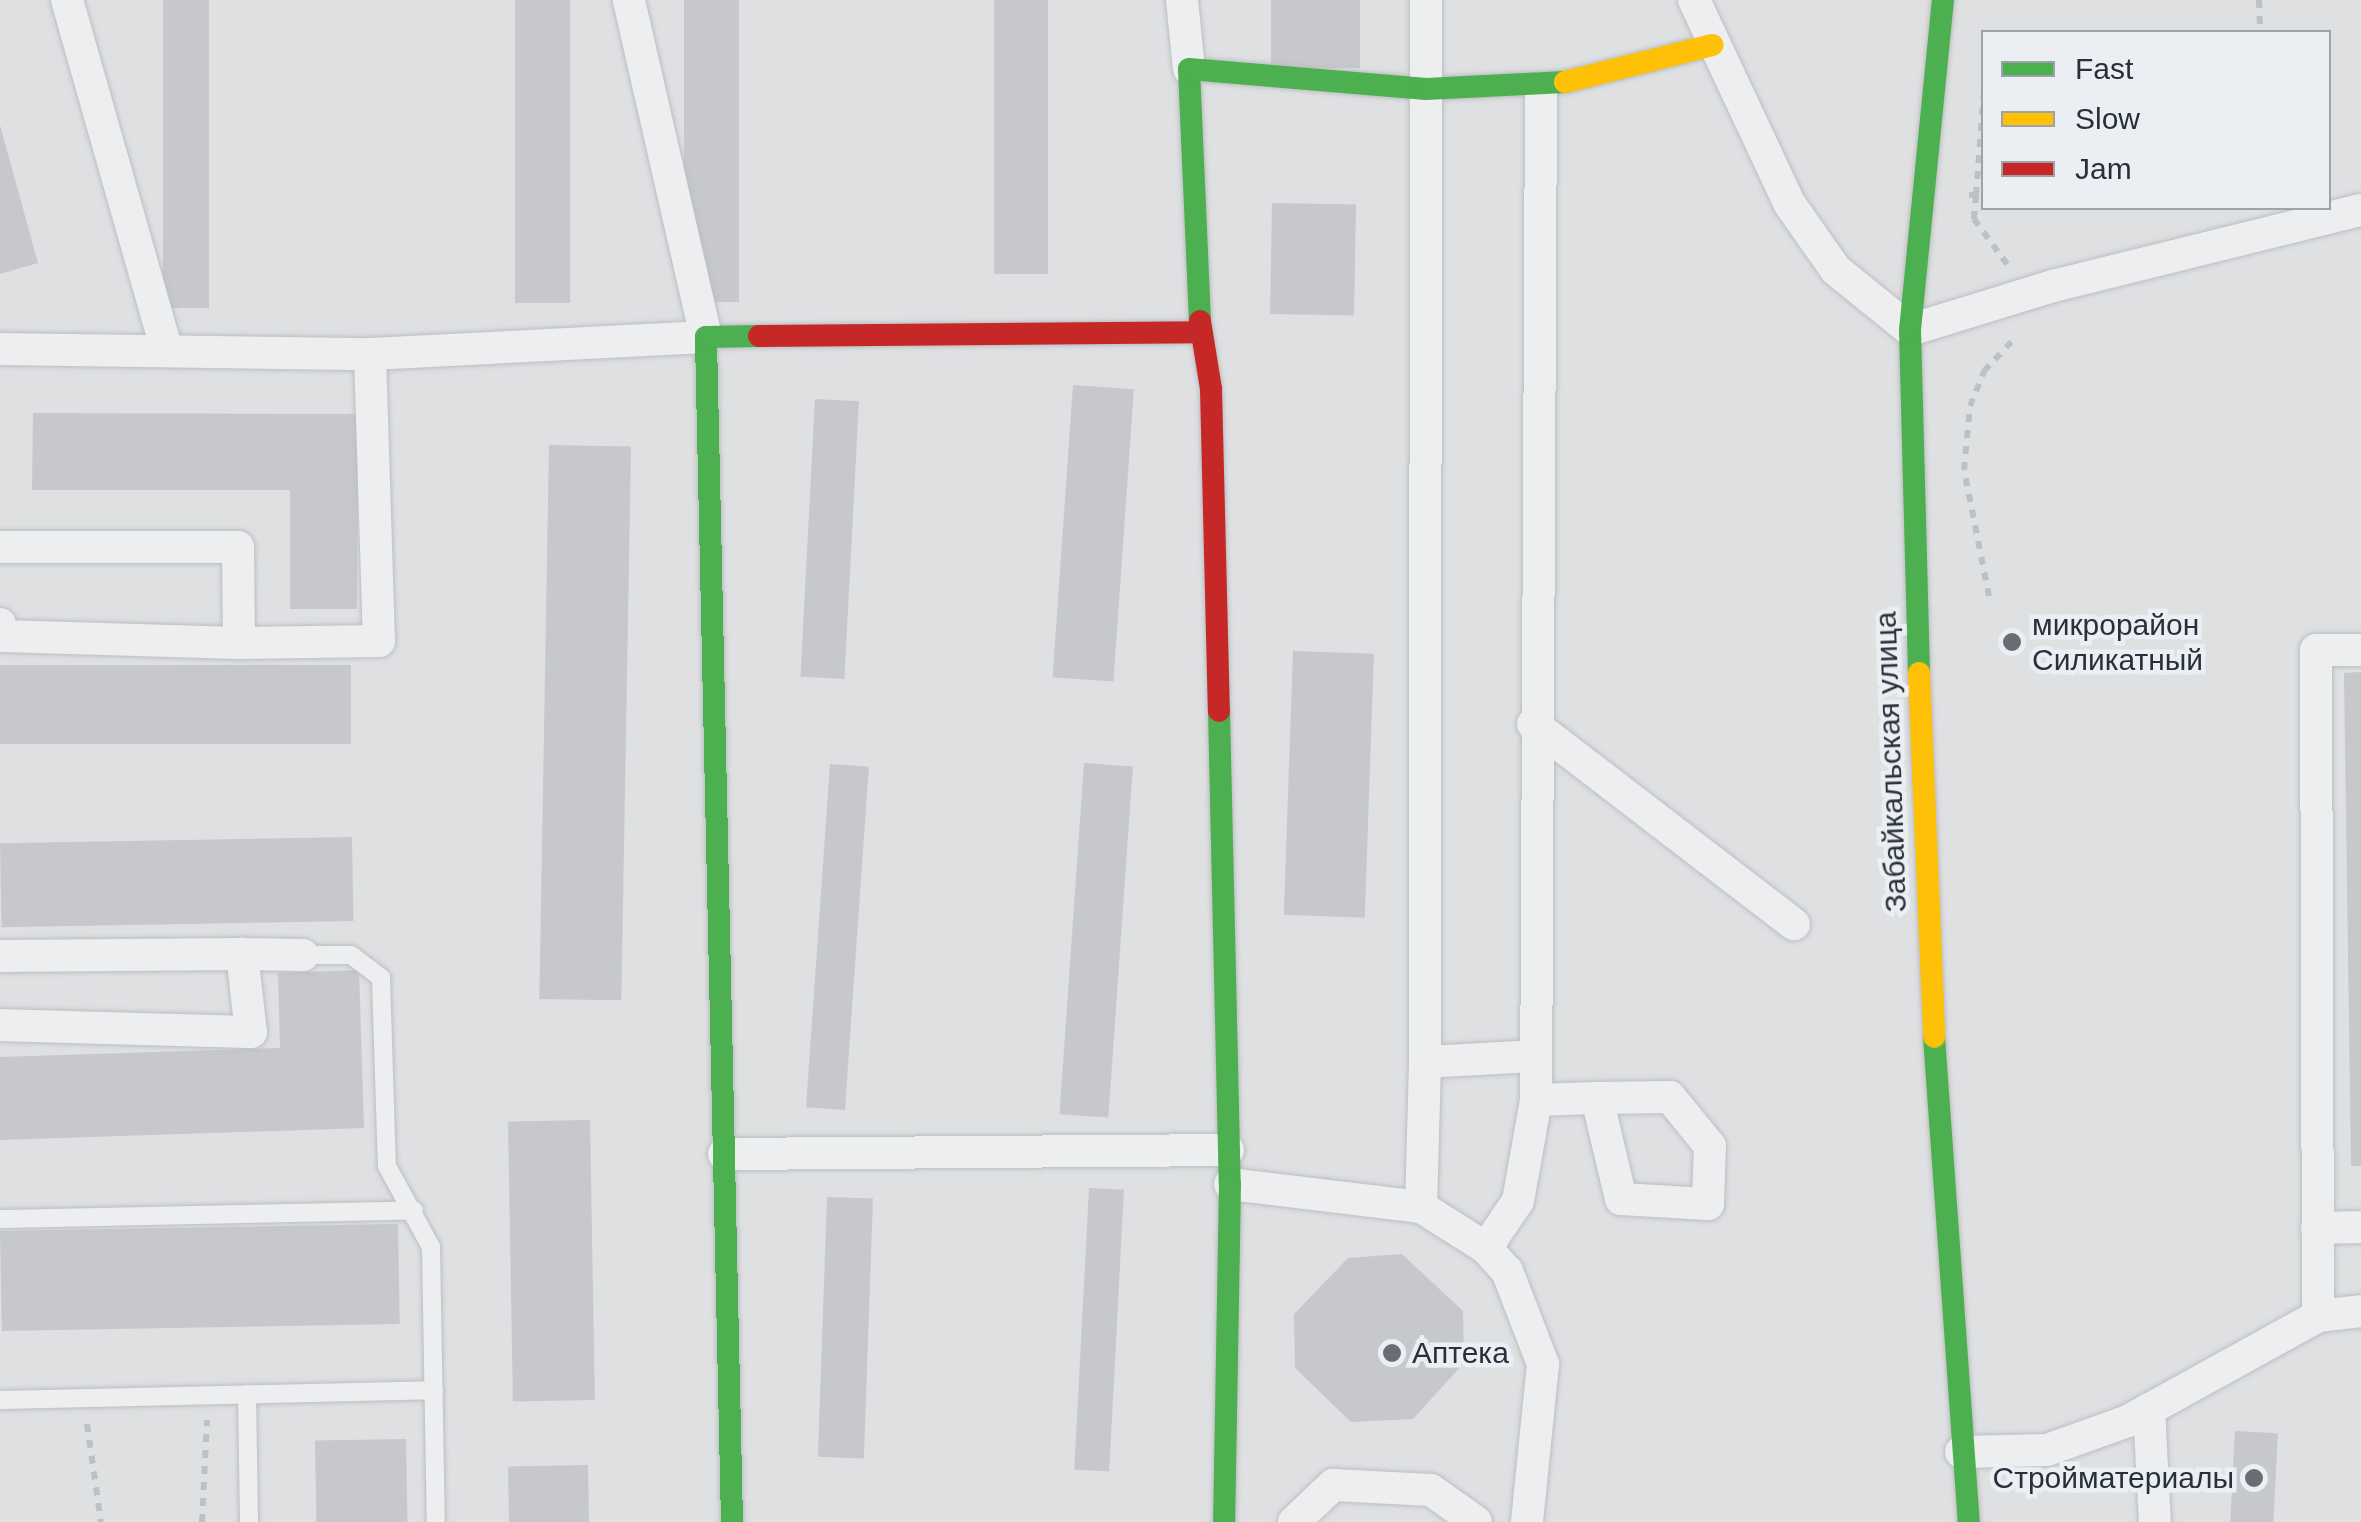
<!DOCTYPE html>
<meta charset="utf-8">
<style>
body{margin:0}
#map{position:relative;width:2361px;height:1522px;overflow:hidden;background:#dee0e2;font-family:Arial,sans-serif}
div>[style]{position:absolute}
.building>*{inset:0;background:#c6c8cb;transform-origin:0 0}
.path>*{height:6px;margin-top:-3px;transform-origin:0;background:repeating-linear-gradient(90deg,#bdc1c3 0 8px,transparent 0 16px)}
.roads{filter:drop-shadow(0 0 2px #bcbec0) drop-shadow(0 0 2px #bcbec0)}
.lane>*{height:18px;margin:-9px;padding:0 9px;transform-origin:9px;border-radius:9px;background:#edeeef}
.street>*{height:32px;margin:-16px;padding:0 16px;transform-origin:16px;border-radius:16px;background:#edeeef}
.fast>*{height:22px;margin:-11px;padding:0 11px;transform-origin:11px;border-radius:11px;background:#4caf50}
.slow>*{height:22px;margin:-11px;padding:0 11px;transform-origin:11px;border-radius:11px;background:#ffc107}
.jam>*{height:22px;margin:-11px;padding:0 11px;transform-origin:11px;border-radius:11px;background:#c62828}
.dots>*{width:28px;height:28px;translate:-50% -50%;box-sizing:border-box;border:5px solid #ebeff3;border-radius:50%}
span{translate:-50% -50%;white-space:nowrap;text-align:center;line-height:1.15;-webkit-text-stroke:9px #ebeff3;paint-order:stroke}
.poi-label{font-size:30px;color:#283039}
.left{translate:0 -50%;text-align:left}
.right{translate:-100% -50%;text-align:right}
.street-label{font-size:30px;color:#283039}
.legend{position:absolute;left:1981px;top:30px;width:350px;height:180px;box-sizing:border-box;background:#ebeff3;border:2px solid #9da3a9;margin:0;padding:12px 18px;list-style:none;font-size:30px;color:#283039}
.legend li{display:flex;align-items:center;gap:20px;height:50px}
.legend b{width:50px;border:2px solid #9da3a9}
</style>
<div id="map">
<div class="building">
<i style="left:163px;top:0;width:46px;height:308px"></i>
<i style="left:515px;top:0;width:55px;height:303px"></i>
<i style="left:684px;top:0;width:55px;height:302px"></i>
<i style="left:994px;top:0;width:54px;height:274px"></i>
<i style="left:1271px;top:0;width:89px;height:68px"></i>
<i style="clip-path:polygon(0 125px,38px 263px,0 274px)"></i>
<i style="left:1272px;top:203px;width:84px;height:111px;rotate:1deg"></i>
<i style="left:1073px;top:385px;width:61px;height:293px;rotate:4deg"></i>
<i style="left:815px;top:399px;width:44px;height:278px;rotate:3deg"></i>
<i style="clip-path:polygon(33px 413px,358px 414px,357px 609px,290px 609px,290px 490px,32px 490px)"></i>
<i style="left:549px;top:445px;width:82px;height:554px;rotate:1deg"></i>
<i style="left:1293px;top:651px;width:81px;height:264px;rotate:2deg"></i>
<i style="left:351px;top:665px;width:79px;height:351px;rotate:90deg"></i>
<i style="clip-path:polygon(2361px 672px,2361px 1166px,2351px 1166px,2344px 673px)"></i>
<i style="left:1084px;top:763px;width:49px;height:352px;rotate:4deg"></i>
<i style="left:830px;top:764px;width:39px;height:344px;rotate:4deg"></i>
<i style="left:352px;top:837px;width:84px;height:352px;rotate:89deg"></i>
<i style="clip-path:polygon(359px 970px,364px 1128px,0 1140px,0 1057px,280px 1048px,278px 973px)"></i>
<i style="left:590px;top:1120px;width:280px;height:82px;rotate:89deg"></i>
<i style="left:1089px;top:1188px;width:35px;height:282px;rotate:3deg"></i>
<i style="left:827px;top:1197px;width:46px;height:260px;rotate:2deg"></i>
<i style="left:398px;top:1224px;width:100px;height:398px;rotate:89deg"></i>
<i style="clip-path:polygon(1402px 1254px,1463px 1311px,1464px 1363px,1413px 1419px,1351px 1422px,1295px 1368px,1294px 1314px,1348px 1258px)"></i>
<i style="left:2235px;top:1431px;width:43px;height:91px;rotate:3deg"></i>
<i style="left:406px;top:1439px;width:83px;height:91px;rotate:89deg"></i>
<i style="left:588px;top:1465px;width:57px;height:80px;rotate:89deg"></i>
</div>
<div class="path">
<i style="left:2259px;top:0;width:32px;rotate:88deg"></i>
<i style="left:1969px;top:195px;width:7px"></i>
<i style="left:1976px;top:195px;width:24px;rotate:95deg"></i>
<i style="left:1974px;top:219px;width:56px;rotate:53.7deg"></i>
<i style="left:1976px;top:195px;width:104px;rotate:-85.6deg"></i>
<i style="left:1989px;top:596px;width:128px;rotate:-101.2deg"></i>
<i style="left:1964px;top:470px;width:64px;rotate:-84.6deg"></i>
<i style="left:1970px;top:406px;width:38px;rotate:-68deg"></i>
<i style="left:1984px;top:371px;width:48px;rotate:-46.7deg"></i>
<i style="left:87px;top:1424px;width:99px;rotate:81.9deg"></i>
<i style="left:202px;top:1522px;width:102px;rotate:-87.2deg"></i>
</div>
<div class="roads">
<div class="lane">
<i style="left:303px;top:955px;width:48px"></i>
<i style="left:351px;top:955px;width:38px;rotate:37deg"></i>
<i style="left:381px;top:978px;width:188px;rotate:88.2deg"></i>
<i style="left:387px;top:1166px;width:92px;rotate:61.5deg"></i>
<i style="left:431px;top:1247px;width:275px;rotate:89deg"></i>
<i style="left:0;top:1219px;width:414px;rotate:-1.2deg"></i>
<i style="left:247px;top:1394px;width:128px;rotate:89.1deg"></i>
<i style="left:0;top:1400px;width:434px;rotate:-1.3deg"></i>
</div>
<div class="street">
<i style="left:67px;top:0;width:361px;rotate:74.1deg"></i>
<i style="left:1182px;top:0;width:69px;rotate:84.2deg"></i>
<i style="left:1694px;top:0;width:224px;rotate:64.9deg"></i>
<i style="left:1789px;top:203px;width:82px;rotate:55deg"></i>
<i style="left:1836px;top:270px;width:95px;rotate:39deg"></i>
<i style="left:1910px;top:330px;width:150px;rotate:-17.1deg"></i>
<i style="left:2053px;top:286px;width:317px;rotate:-13.9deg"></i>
<i style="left:1541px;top:88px;width:1012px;rotate:90.28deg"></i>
<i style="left:1536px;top:1100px;width:61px;rotate:-1.9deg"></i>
<i style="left:1597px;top:1098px;width:73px;rotate:-0.8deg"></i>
<i style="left:1670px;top:1097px;width:63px;rotate:50.8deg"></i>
<i style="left:1710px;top:1146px;width:58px;rotate:92deg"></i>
<i style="left:1708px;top:1204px;width:87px;rotate:-176.7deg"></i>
<i style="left:1621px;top:1199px;width:104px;rotate:-103.4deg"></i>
<i style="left:0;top:349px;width:370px;rotate:0.8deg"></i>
<i style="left:370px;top:354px;width:336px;rotate:-2.9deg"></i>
<i style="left:706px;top:337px;width:346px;rotate:-102.9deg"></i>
<i style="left:0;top:547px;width:238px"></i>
<i style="left:238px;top:547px;width:96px;rotate:89.4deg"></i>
<i style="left:239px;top:643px;width:140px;rotate:-0.8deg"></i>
<i style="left:379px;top:641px;width:287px;rotate:-91.8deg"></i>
<i style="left:0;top:624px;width:12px;rotate:81deg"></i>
<i style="left:2px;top:636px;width:237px;rotate:1.7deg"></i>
<i style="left:1533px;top:724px;width:329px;rotate:37.5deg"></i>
<i style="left:0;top:956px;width:242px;rotate:-0.5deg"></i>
<i style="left:0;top:1025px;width:251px;rotate:1.6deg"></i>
<i style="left:251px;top:1032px;width:79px;rotate:-96.6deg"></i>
<i style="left:242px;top:954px;width:61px;rotate:0.9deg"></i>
<i style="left:1425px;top:1062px;width:1062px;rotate:-89.95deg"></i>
<i style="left:724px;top:1154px;width:504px;rotate:-0.45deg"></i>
<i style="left:1230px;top:1184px;width:192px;rotate:6.9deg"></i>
<i style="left:1421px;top:1207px;width:145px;rotate:-88.4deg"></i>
<i style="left:1425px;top:1062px;width:111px;rotate:-3.1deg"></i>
<i style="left:1421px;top:1207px;width:77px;rotate:32.2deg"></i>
<i style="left:1486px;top:1248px;width:57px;rotate:-55.8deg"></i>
<i style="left:1518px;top:1201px;width:103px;rotate:-79.9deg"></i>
<i style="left:2317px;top:1228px;width:44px;rotate:-1.3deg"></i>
<i style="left:1486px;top:1248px;width:31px;rotate:48deg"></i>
<i style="left:1507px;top:1271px;width:100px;rotate:68.8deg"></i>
<i style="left:1543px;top:1364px;width:159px;rotate:95.8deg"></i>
<i style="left:2318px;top:1316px;width:666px;rotate:-90.17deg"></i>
<i style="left:2316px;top:650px;width:45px"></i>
<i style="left:2149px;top:1409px;width:113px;rotate:87deg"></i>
<i style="left:1961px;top:1452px;width:86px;rotate:-1.3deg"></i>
<i style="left:2047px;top:1450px;width:86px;rotate:-19.7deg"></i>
<i style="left:2128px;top:1421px;width:217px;rotate:-28.9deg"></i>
<i style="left:2318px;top:1316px;width:43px;rotate:-6.6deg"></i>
<i style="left:1294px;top:1522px;width:54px;rotate:-43.5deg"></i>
<i style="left:1333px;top:1485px;width:98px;rotate:2.9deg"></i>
<i style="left:1431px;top:1490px;width:55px;rotate:35.4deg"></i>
</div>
<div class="fast">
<i style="left:1200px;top:321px;width:252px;rotate:-92.5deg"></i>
<i style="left:1189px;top:69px;width:238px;rotate:4.8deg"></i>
<i style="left:1426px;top:89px;width:139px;rotate:-2.9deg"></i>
<i style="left:1919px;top:673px;width:343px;rotate:-91.5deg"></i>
<i style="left:1910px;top:330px;width:332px;rotate:-84.3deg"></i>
<i style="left:1219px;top:711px;width:473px;rotate:88.7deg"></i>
<i style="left:1230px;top:1184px;width:338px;rotate:91deg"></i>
<i style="left:1934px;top:1037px;width:486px;rotate:85.9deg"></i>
<i style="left:732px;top:1522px;width:1185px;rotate:-91.26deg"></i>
<i style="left:706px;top:337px;width:53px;rotate:-1.1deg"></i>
</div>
<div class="slow">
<i style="left:1565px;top:82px;width:152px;rotate:-14.1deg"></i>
<i style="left:1919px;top:673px;width:364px;rotate:87.6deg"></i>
</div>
<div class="jam">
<i style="left:1200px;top:321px;width:69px;rotate:80.8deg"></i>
<i style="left:1211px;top:389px;width:322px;rotate:88.6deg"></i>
<i style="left:759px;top:336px;width:442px;rotate:-0.5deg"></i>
</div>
</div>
<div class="dots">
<i style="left:2012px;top:642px;background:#686e74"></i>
<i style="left:1392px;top:1353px;background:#686e74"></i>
<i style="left:2254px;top:1478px;background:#686e74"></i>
</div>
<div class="poi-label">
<span class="left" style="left:2032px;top:642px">микрорайон<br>Силикатный</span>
<span class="left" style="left:1412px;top:1353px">Аптека</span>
<span class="right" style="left:2234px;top:1478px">Стройматериалы</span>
</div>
<div class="street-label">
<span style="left:1891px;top:762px;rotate:-92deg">Забайкальская улица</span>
</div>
<ul class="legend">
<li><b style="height:12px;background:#4caf50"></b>Fast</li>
<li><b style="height:12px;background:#ffc107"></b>Slow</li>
<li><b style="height:12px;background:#c62828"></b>Jam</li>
</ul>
</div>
